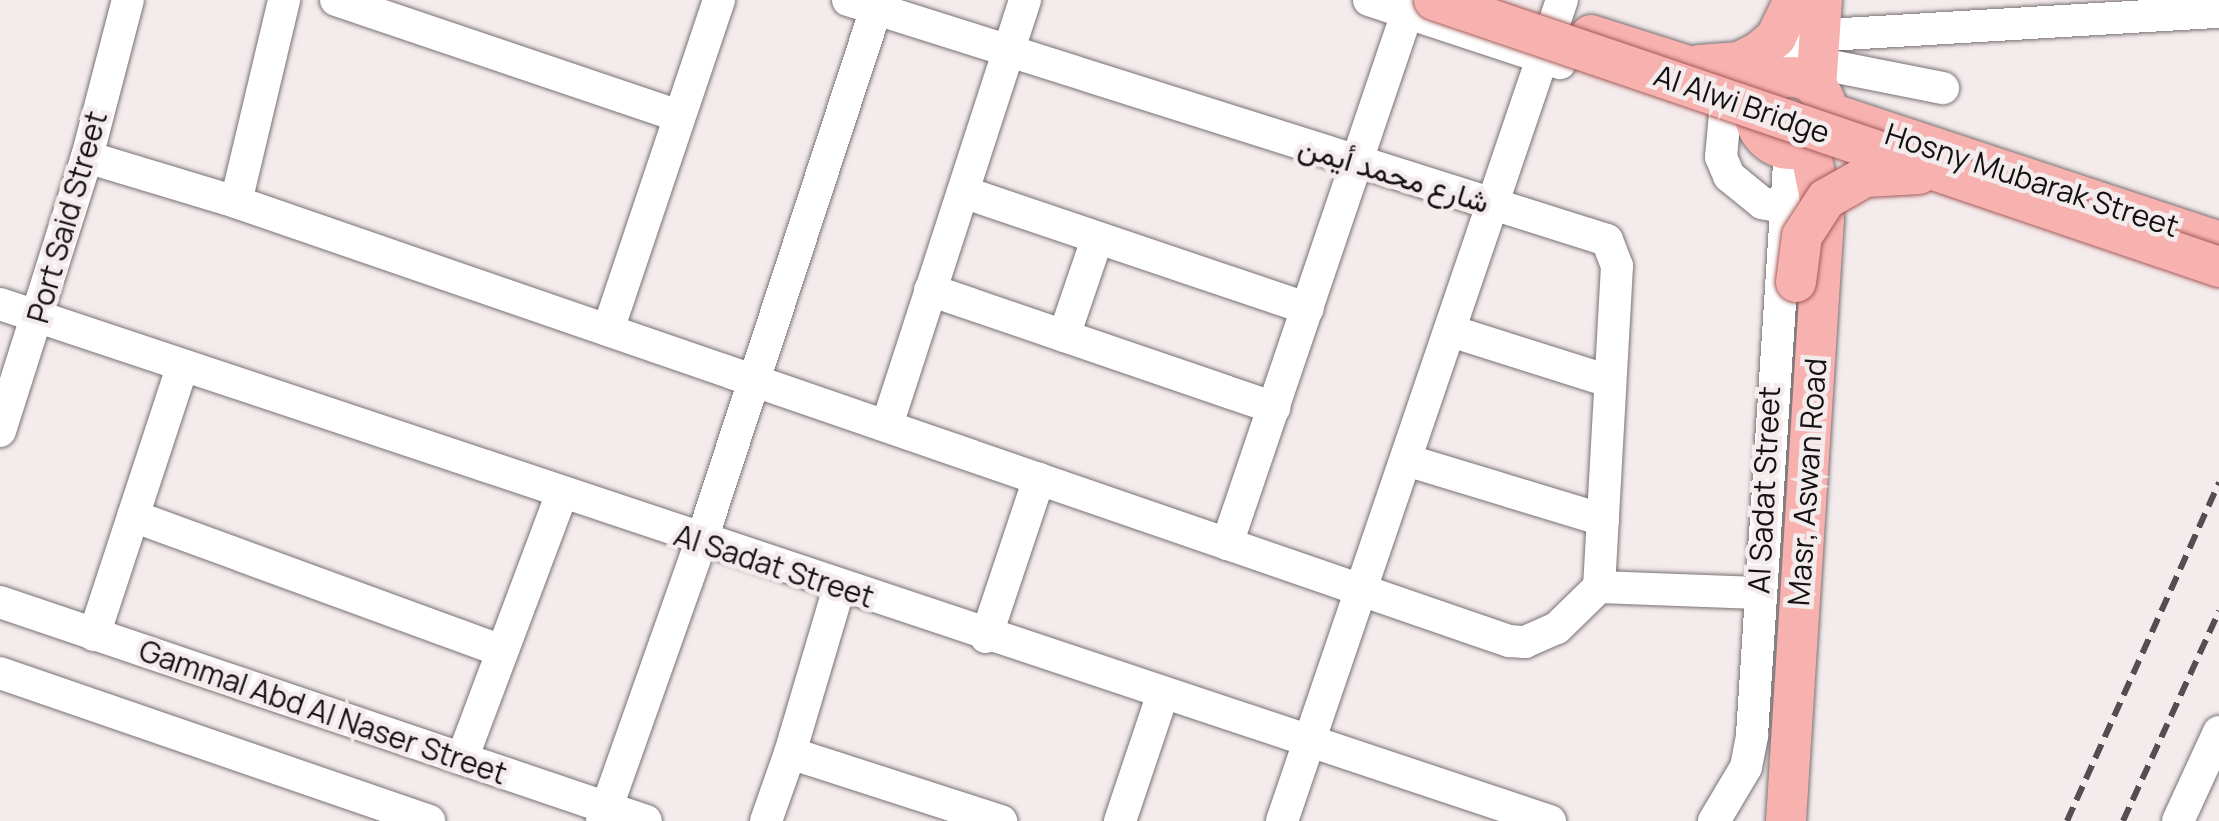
<!DOCTYPE html>
<meta charset="utf-8">
<style>
body{margin:0}
#map{position:relative;width:2219px;height:821px;overflow:hidden;background:#f4ebec;font-family:Manrope,Vazirmatn,sans-serif}
div>[style]{position:absolute}
.roads{filter:drop-shadow(0 0 2px #797172) drop-shadow(0 0 2px #797172)}
.minor>*{height:32px;margin:-16px;padding:0 16px;transform-origin:16px;border-radius:16px;background:#fff}
.major>*{height:40px;margin:-20px;padding:0 20px;transform-origin:20px;border-radius:20px;background:#f7b2b0}
.major>.ring{margin:-20px;padding:0;box-sizing:content-box;background:none;border:40px solid #f7b2b0;border-radius:50%}
.rail>*{height:6px;margin-top:-3px;transform-origin:0;background:repeating-linear-gradient(90deg,#534e4f 0 15px,transparent 0 23px)}
.bridges{filter:drop-shadow(0 0 2px #a45856) drop-shadow(0 0 2px #a45856)}
.major-bridge>*{height:40px;margin:-20px;padding:0 20px;transform-origin:20px;border-radius:20px;background:#f7b2b0}
span{translate:-50% -50%;white-space:nowrap;text-align:center;line-height:1.15;-webkit-text-stroke:9px #f4ebec;paint-order:stroke}
.street-label{font-size:30px;color:#141112}
</style>
<div id="map">
<div class="roads">
<div class="minor">
<i style="left:336px;top:0;width:358px;rotate:18.7deg"></i>
<i style="left:848px;top:0;width:796px;rotate:17.55deg"></i>
<i style="left:1607px;top:240px;width:28px;rotate:69deg"></i>
<i style="left:1617px;top:266px;width:322px;rotate:93.2deg"></i>
<i style="left:1369px;top:0;width:201px;rotate:18.3deg"></i>
<i style="left:1794px;top:37px;width:426px;rotate:-3.4deg"></i>
<i style="left:1796px;top:59px;width:150px;rotate:11.2deg"></i>
<i style="left:1725px;top:114px;width:43px;rotate:95.3deg"></i>
<i style="left:1721px;top:157px;width:21px;rotate:67deg"></i>
<i style="left:1729px;top:176px;width:43px;rotate:39.3deg"></i>
<i style="left:1762px;top:203px;width:21px;rotate:11deg"></i>
<i style="left:87px;top:157px;width:156px;rotate:16.8deg"></i>
<i style="left:236px;top:202px;width:1347px;rotate:19.03deg"></i>
<i style="left:1509px;top:641px;width:16px;rotate:4deg"></i>
<i style="left:1525px;top:642px;width:35px;rotate:-24deg"></i>
<i style="left:1557px;top:628px;width:59px;rotate:-44.3deg"></i>
<i style="left:1599px;top:587px;width:159px;rotate:2.2deg"></i>
<i style="left:963px;top:192px;width:364px;rotate:18.7deg"></i>
<i style="left:236px;top:202px;width:208px;rotate:-76.6deg"></i>
<i style="left:930px;top:290px;width:364px;rotate:18.9deg"></i>
<i style="left:0;top:304px;width:1634px;rotate:18.45deg"></i>
<i style="left:608px;top:330px;width:348px;rotate:-71.4deg"></i>
<i style="left:1451px;top:331px;width:166px;rotate:17.6deg"></i>
<i style="left:1064px;top:336px;width:102px;rotate:-71.2deg"></i>
<i style="left:887px;top:425px;width:447px;rotate:-72deg"></i>
<i style="left:0;top:431px;width:287px;rotate:-72.4deg"></i>
<i style="left:87px;top:157px;width:162px;rotate:-75.4deg"></i>
<i style="left:1406px;top:460px;width:206px;rotate:16.9deg"></i>
<i style="left:133px;top:516px;width:393px;rotate:20.1deg"></i>
<i style="left:1227px;top:544px;width:561px;rotate:-71.27deg"></i>
<i style="left:0;top:602px;width:682px;rotate:18.73deg"></i>
<i style="left:94px;top:635px;width:282px;rotate:-71.8deg"></i>
<i style="left:986px;top:637px;width:167px;rotate:-71.5deg"></i>
<i style="left:0;top:673px;width:454px;rotate:19deg"></i>
<i style="left:790px;top:753px;width:172px;rotate:-73.5deg"></i>
<i style="left:462px;top:759px;width:282px;rotate:-69.4deg"></i>
<i style="left:602px;top:821px;width:296px;rotate:-70.5deg"></i>
<i style="left:701px;top:542px;width:570px;rotate:-71.82deg"></i>
<i style="left:766px;top:821px;width:72px;rotate:-70.6deg"></i>
<i style="left:790px;top:753px;width:222px;rotate:17.9deg"></i>
<i style="left:1120px;top:821px;width:132px;rotate:-71.4deg"></i>
<i style="left:1282px;top:821px;width:867px;rotate:-71.17deg"></i>
<i style="left:1714px;top:821px;width:63px;rotate:-59.3deg"></i>
<i style="left:1746px;top:767px;width:33px;rotate:-79deg"></i>
<i style="left:1752px;top:735px;width:587px;rotate:-86.29deg"></i>
<i style="left:2178px;top:821px;width:98px;rotate:-65.3deg"></i>
</div>
<div class="major">
<i style="left:1591px;top:35px;width:182px;rotate:17.6deg"></i>
<i style="left:1699px;top:65px;width:40px;rotate:-4.3deg"></i>
<i style="left:1739px;top:62px;width:22px;rotate:-27deg"></i>
<i style="left:1759px;top:52px;width:23px;rotate:-41deg"></i>
<i style="left:1776px;top:37px;width:41px;rotate:-64.1deg"></i>
<i class="ring" style="left:1755px;top:77px;width:32px;height:32px"></i>
<i style="left:1816px;top:88px;width:88px;rotate:-86.1deg"></i>
<i style="left:1827px;top:112px;width:413px;rotate:18.3deg"></i>
<i style="left:1786px;top:821px;width:603px;rotate:-86.39deg"></i>
<i style="left:1824px;top:219px;width:76px;rotate:-101.3deg"></i>
</div>
</div>
<div class="rail">
<i style="left:2067px;top:821px;width:371px;rotate:-65.8deg"></i>
<i style="left:2123px;top:821px;width:231px;rotate:-65.4deg"></i>
</div>
<div class="bridges">
<div class="major-bridge">
<i style="left:1434px;top:0;width:829px;rotate:18.78deg"></i>
<i style="left:1796px;top:282px;width:46px;rotate:-82.6deg"></i>
<i style="left:1802px;top:236px;width:44px;rotate:-57deg"></i>
<i style="left:1826px;top:199px;width:45px;rotate:-29.4deg"></i>
<i style="left:1865px;top:177px;width:54px;rotate:-3.2deg"></i>
</div>
</div>
<div class="street-label">
<span style="left:1742px;top:104px;rotate:19deg">Al Alwi Bridge</span>
<span style="left:1394px;top:174px;rotate:17deg">شارع محمد أيمن</span>
<span style="left:2032px;top:180px;rotate:18deg">Hosny Mubarak Street</span>
<span style="left:67px;top:217px;rotate:-74deg">Port Said Street</span>
<span style="left:1807px;top:482px;rotate:-86deg">Masr, Aswan Road</span>
<span style="left:1764px;top:490px;rotate:-87deg">Al Sadat Street</span>
<span style="left:774px;top:566px;rotate:18deg">Al Sadat Street</span>
<span style="left:323px;top:712px;rotate:19deg">Gammal Abd Al Naser Street</span>
</div>
</div>
